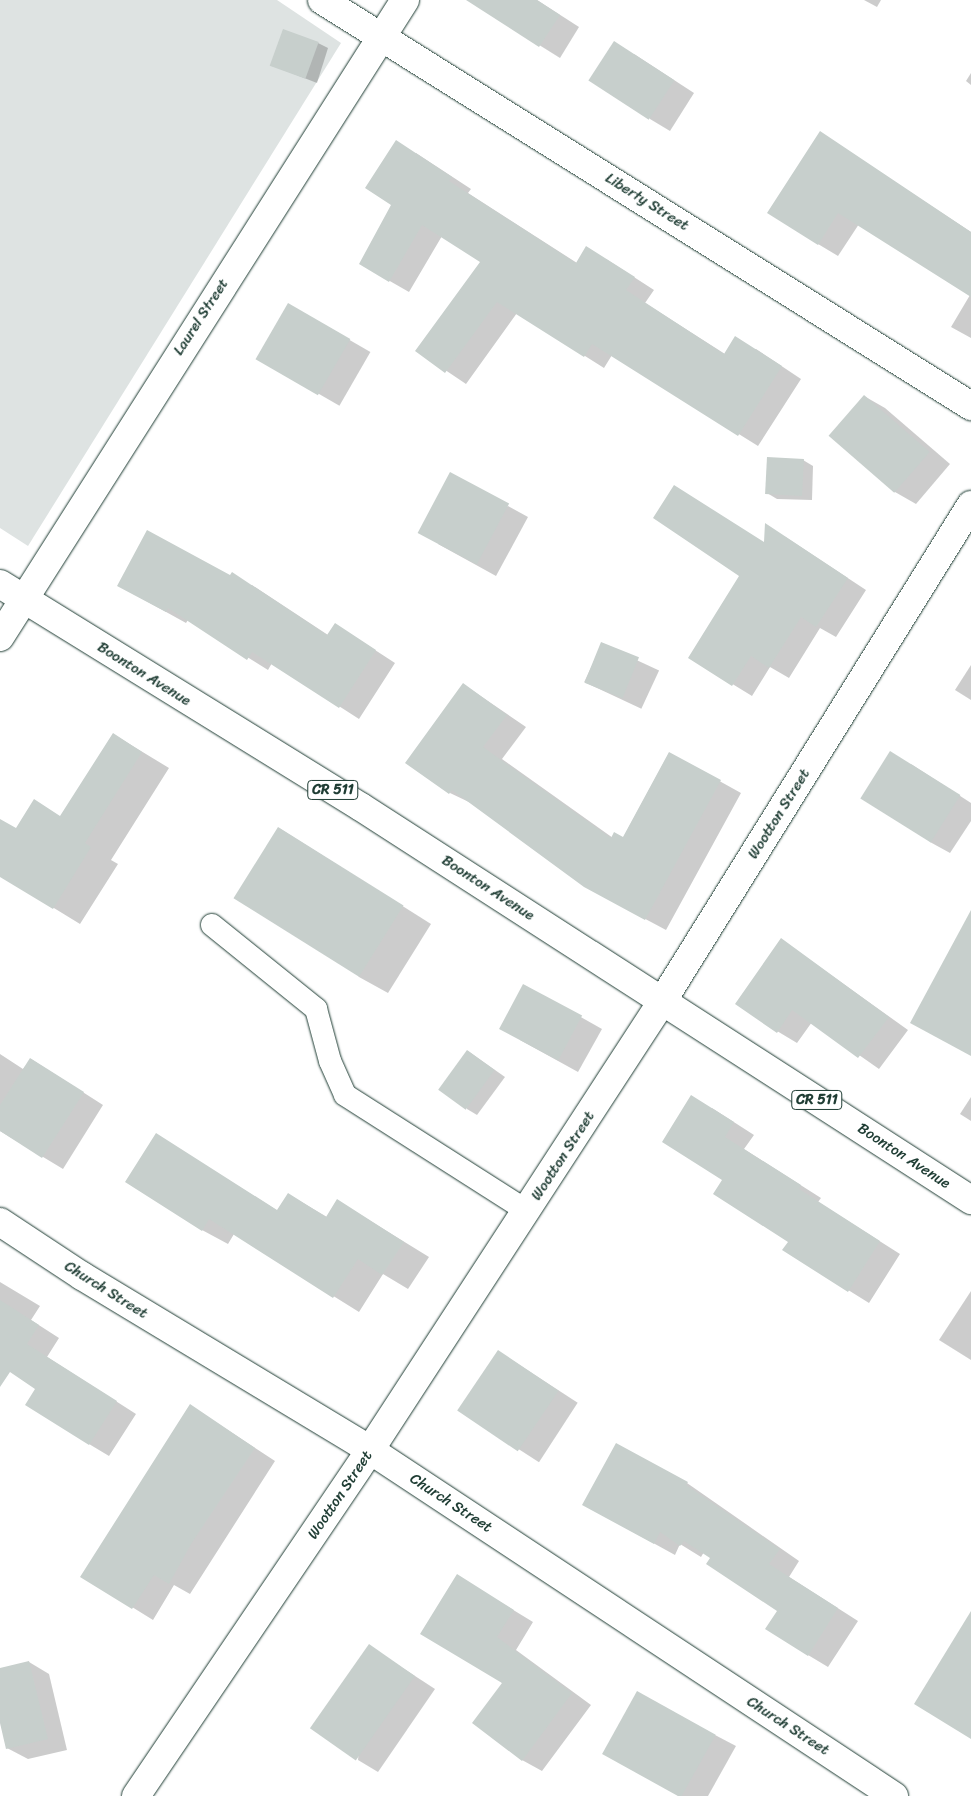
<!DOCTYPE html>
<style>
body{margin:0}
#map{position:relative;width:971px;height:1796px;overflow:hidden;background:#fff;font-family:Sriracha,sans-serif}
div>[style]{position:absolute}
.green>*{inset:0;background:#dee3e2}
.shadow>*{inset:0;background:#0003;transform-origin:0 0}
.building>*{inset:0;background:#c7cfcc;transform-origin:0 0}
.roads{filter:drop-shadow(0 0 1px #1f3d34) drop-shadow(0 0 1px #1f3d34)}
.lane>*{height:22px;margin:-11px;padding:0 11px;transform-origin:11px;border-radius:11px;background:#fff}
.street>*{height:28px;margin:-14px;padding:0 14px;transform-origin:14px;border-radius:14px;background:#fff}
.secondary>*{height:28px;margin:-14px;padding:0 14px;transform-origin:14px;border-radius:14px;background:#fff}
.primary>*{height:28px;margin:-14px;padding:0 14px;transform-origin:14px;border-radius:14px;background:#fff}
span{translate:-50% -50%;white-space:nowrap;text-align:center;line-height:1.15;-webkit-text-stroke:4.5px #fff;paint-order:stroke}
.shield-label span{padding:1px 4px;background:#fff;border:1px solid;border-radius:4px;-webkit-text-stroke-width:0}
.shield-label{font-size:14px;color:#1f3d34;font-weight:700}
.street-label{font-size:15px;color:#1f3d34}
</style>
<div id="map">
<div class="green">
<i style="clip-path:polygon(0 0,277px 0,341px 43px,28px 546px,0 528px)"></i>
</div>
<div class="shadow">
<i style="clip-path:polygon(474px 0,537px 0,579px 27px,560px 58px,472px 3px)"></i>
<i style="clip-path:polygon(864px 0,881px 0,877px 7px)"></i>
<i style="clip-path:polygon(318px 43px,328px 48px,317px 83px,271px 65px)"></i>
<i style="clip-path:polygon(634px 54px,694px 93px,670px 131px,650px 119px)"></i>
<i style="clip-path:polygon(971px 73px,971px 85px,966px 81px)"></i>
<i style="clip-path:polygon(820px 133px,971px 232px,971px 338px,951px 327px,970px 295px,859px 224px,838px 256px,818px 244px)"></i>
<i style="clip-path:polygon(416px 153px,471px 189px,468px 193px,577px 263px,606px 259px,654px 290px,645px 303px,725px 354px,756px 349px,801px 379px,758px 446px,612px 355px,604px 368px,517px 313px,466px 384px,417px 351px,482px 262px,442px 236px,409px 292px,360px 264px,393px 205px)"></i>
<i style="left:289px;top:305px;width:94px;height:62px;rotate:30deg"></i>
<i style="clip-path:polygon(864px 396px,885px 408px,950px 464px,916px 504px,895px 492px)"></i>
<i style="clip-path:polygon(803px 460px,813px 466px,812px 500px,777px 499px,767px 493px)"></i>
<i style="clip-path:polygon(508px 506px,528px 517px,496px 576px,438px 544px)"></i>
<i style="clip-path:polygon(784px 536px,866px 590px,836px 637px,820px 628px,789px 678px,770px 667px,752px 696px,690px 658px,765px 543px)"></i>
<i style="clip-path:polygon(252px 585px,328px 635px,335px 624px,395px 663px,359px 719px,272px 663px,268px 670px,188px 620px,186px 623px,139px 597px)"></i>
<i style="left:602px;top:644px;width:63px;height:42px;rotate:25deg"></i>
<i style="clip-path:polygon(971px 665px,971px 700px,955px 690px)"></i>
<i style="clip-path:polygon(463px 684px,526px 727px,502px 759px,613px 838px,623px 838px,669px 753px,741px 793px,666px 930px,606px 898px,471px 803px,450px 793px)"></i>
<i style="clip-path:polygon(113px 734px,169px 768px,111px 860px,118px 864px,80px 924px,0 875px,0 820px,17px 830px,61px 817px)"></i>
<i style="clip-path:polygon(911px 764px,971px 803px,971px 821px,950px 853px,930px 842px)"></i>
<i style="clip-path:polygon(279px 828px,431px 924px,388px 993px,359px 977px)"></i>
<i style="clip-path:polygon(782px 940px,908px 1030px,879px 1069px,812px 1022px,797px 1043px,777px 1031px)"></i>
<i style="clip-path:polygon(524px 985px,602px 1029px,578px 1072px,520px 1040px)"></i>
<i style="clip-path:polygon(468px 1051px,505px 1077px,477px 1115px,467px 1109px)"></i>
<i style="clip-path:polygon(0 1054px,23px 1069px,31px 1059px,103px 1105px,63px 1169px,0 1131px)"></i>
<i style="clip-path:polygon(971px 1097px,971px 1121px,960px 1114px)"></i>
<i style="clip-path:polygon(712px 1108px,754px 1135px,744px 1149px,821px 1198px,818px 1202px,900px 1254px,869px 1303px,784px 1250px,789px 1241px,724px 1180px)"></i>
<i style="clip-path:polygon(156px 1135px,278px 1211px,288px 1194px,327px 1217px,338px 1201px,429px 1257px,408px 1289px,383px 1274px,359px 1312px,234px 1234px,228px 1244px,202px 1230px)"></i>
<i style="clip-path:polygon(0 1282px,40px 1306px,31px 1320px,59px 1338px,47px 1357px,136px 1414px,109px 1456px,89px 1444px,37px 1388px,0 1365px)"></i>
<i style="clip-path:polygon(971px 1291px,971px 1360px,939px 1340px)"></i>
<i style="left:498px;top:1351px;width:95px;height:71px;rotate:33deg"></i>
<i style="clip-path:polygon(191px 1406px,275px 1461px,190px 1594px,174px 1585px,153px 1620px,82px 1576px)"></i>
<i style="clip-path:polygon(687px 1483px,799px 1561px,789px 1577px,858px 1621px,828px 1667px,808px 1655px,779px 1611px,711px 1557px,704px 1552px,701px 1557px,680px 1544px,675px 1555px,604px 1516px)"></i>
<i style="clip-path:polygon(477px 1588px,533px 1622px,516px 1650px,591px 1705px,542px 1771px,522px 1760px)"></i>
<i style="clip-path:polygon(369px 1646px,435px 1689px,378px 1772px,358px 1760px)"></i>
<i style="clip-path:polygon(29px 1662px,49px 1674px,67px 1750px,28px 1759px,7px 1748px,0 1718px,0 1669px)"></i>
<i style="clip-path:polygon(715px 1735px,736px 1746px,708px 1796px,682px 1796px,625px 1765px)"></i>
</div>
<div class="building">
<i style="clip-path:polygon(466px 0,537px 0,560px 15px,539px 47px)"></i>
<i style="left:283px;top:29px;width:38px;height:39px;rotate:20deg"></i>
<i style="left:614px;top:41px;width:72px;height:47px;rotate:33deg"></i>
<i style="clip-path:polygon(820px 131px,971px 232px,971px 297px,838px 213px,818px 245px,767px 213px)"></i>
<i style="clip-path:polygon(396px 140px,452px 177px,449px 181px,576px 263px,586px 246px,635px 277px,626px 290px,724px 354px,735px 336px,782px 366px,738px 436px,592px 344px,584px 357px,497px 302px,445px 373px,415px 351px,480px 262px,422px 225px,389px 282px,359px 264px,391px 205px,365px 188px)"></i>
<i style="left:288px;top:303px;width:72px;height:65px;rotate:30deg"></i>
<i style="left:864px;top:395px;width:87px;height:54px;rotate:41deg"></i>
<i style="left:767px;top:457px;width:37px;height:37px;rotate:3deg"></i>
<i style="left:450px;top:472px;width:67px;height:69px;rotate:28deg"></i>
<i style="clip-path:polygon(674px 485px,764px 542px,765px 523px,848px 578px,816px 627px,801px 617px,769px 668px,751px 656px,732px 686px,688px 658px,739px 576px,653px 518px)"></i>
<i style="clip-path:polygon(147px 530px,230px 575px,232px 572px,327px 635px,335px 623px,376px 650px,339px 708px,252px 652px,247px 660px,168px 608px,166px 612px,117px 586px)"></i>
<i style="left:601px;top:642px;width:41px;height:44px;rotate:22deg"></i>
<i style="clip-path:polygon(463px 683px,507px 715px,483px 747px,611px 838px,614px 832px,623px 837px,669px 752px,721px 780px,645px 920px,584px 887px,452px 790px,449px 794px,405px 763px)"></i>
<i style="clip-path:polygon(113px 733px,142px 752px,85px 843px,91px 847px,53px 909px,0 877px,0 819px,16px 828px,34px 799px,60px 816px)"></i>
<i style="left:890px;top:751px;width:83px;height:56px;rotate:32deg"></i>
<i style="left:278px;top:827px;width:148px;height:84px;rotate:32deg"></i>
<i style="clip-path:polygon(971px 910px,971px 1056px,910px 1023px)"></i>
<i style="clip-path:polygon(781px 938px,889px 1017px,858px 1058px,792px 1010px,777px 1033px,735px 1004px)"></i>
<i style="left:523px;top:984px;width:67px;height:51px;rotate:28deg"></i>
<i style="left:467px;top:1050px;width:34px;height:49px;rotate:36deg"></i>
<i style="clip-path:polygon(30px 1058px,84px 1092px,42px 1158px,0 1131px,0 1105px)"></i>
<i style="clip-path:polygon(691px 1095px,734px 1122px,725px 1137px,801px 1185px,799px 1189px,880px 1241px,848px 1292px,782px 1250px,788px 1242px,713px 1194px,722px 1180px,662px 1142px)"></i>
<i style="clip-path:polygon(156px 1133px,277px 1210px,288px 1193px,326px 1217px,337px 1199px,404px 1242px,382px 1275px,358px 1259px,333px 1298px,209px 1219px,202px 1231px,125px 1182px)"></i>
<i style="clip-path:polygon(0 1300px,39px 1325px,27px 1344px,117px 1401px,89px 1445px,25px 1405px,35px 1389px,10px 1372px,0 1387px)"></i>
<i style="left:498px;top:1350px;width:73px;height:73px;rotate:34deg"></i>
<i style="clip-path:polygon(190px 1404px,255px 1448px,191px 1544px,169px 1584px,154px 1575px,132px 1609px,80px 1577px)"></i>
<i style="clip-path:polygon(616px 1443px,688px 1482px,686px 1485px,780px 1549px,769px 1564px,838px 1608px,808px 1656px,765px 1629px,777px 1611px,706px 1564px,710px 1558px,684px 1541px,680px 1546px,660px 1532px,654px 1544px,582px 1505px)"></i>
<i style="clip-path:polygon(457px 1574px,514px 1610px,497px 1637px,572px 1693px,522px 1761px,472px 1723px,502px 1683px,420px 1634px)"></i>
<i style="clip-path:polygon(971px 1611px,971px 1739px,914px 1704px)"></i>
<i style="left:369px;top:1644px;width:56px;height:103px;rotate:35deg"></i>
<i style="clip-path:polygon(29px 1661px,48px 1739px,6px 1749px,0 1723px,0 1668px)"></i>
<i style="left:637px;top:1691px;width:90px;height:72px;rotate:29deg"></i>
</div>
<div class="roads">
<div class="lane">
<i style="left:212px;top:925px;width:134px;rotate:38.9deg"></i>
<i style="left:316px;top:1009px;width:54px;rotate:74.9deg"></i>
<i style="left:330px;top:1061px;width:37px;rotate:66deg"></i>
<i style="left:345px;top:1095px;width:216px;rotate:32.5deg"></i>
</div>
<div class="street">
<i style="left:322px;top:0;width:766px;rotate:32.03deg"></i>
<i style="left:0;top:637px;width:755px;rotate:-57.55deg"></i>
<i style="left:663px;top:1000px;width:583px;rotate:-58.11deg"></i>
<i style="left:0;top:1222px;width:98px;rotate:33.4deg"></i>
<i style="left:82px;top:1276px;width:336px;rotate:31.1deg"></i>
<i style="left:370px;top:1450px;width:628px;rotate:33.44deg"></i>
</div>
<div class="secondary">
<i style="left:136px;top:1796px;width:418px;rotate:-55.9deg"></i>
<i style="left:370px;top:1450px;width:537px;rotate:-56.93deg"></i>
</div>
<div class="primary">
<i style="left:0;top:584px;width:424px;rotate:31.7deg"></i>
<i style="left:361px;top:807px;width:726px;rotate:32.79deg"></i>
</div>
</div>
<div class="shield-label">
<span style="left:333px;top:790px">CR 511</span>
<span style="left:817px;top:1100px">CR 511</span>
</div>
<div class="street-label">
<span style="left:647px;top:202px;rotate:32deg">Liberty Street</span>
<span style="left:201px;top:317px;rotate:-57deg">Laurel Street</span>
<span style="left:144px;top:674px;rotate:32deg">Boonton Avenue</span>
<span style="left:779px;top:814px;rotate:-58deg">Wootton Street</span>
<span style="left:488px;top:888px;rotate:33deg">Boonton Avenue</span>
<span style="left:563px;top:1156px;rotate:-57deg">Wootton Street</span>
<span style="left:904px;top:1156px;rotate:33deg">Boonton Avenue</span>
<span style="left:106px;top:1290px;rotate:32deg">Church Street</span>
<span style="left:340px;top:1495px;rotate:-56deg">Wootton Street</span>
<span style="left:451px;top:1503px;rotate:33deg">Church Street</span>
<span style="left:788px;top:1726px;rotate:33deg">Church Street</span>
</div>
</div>
